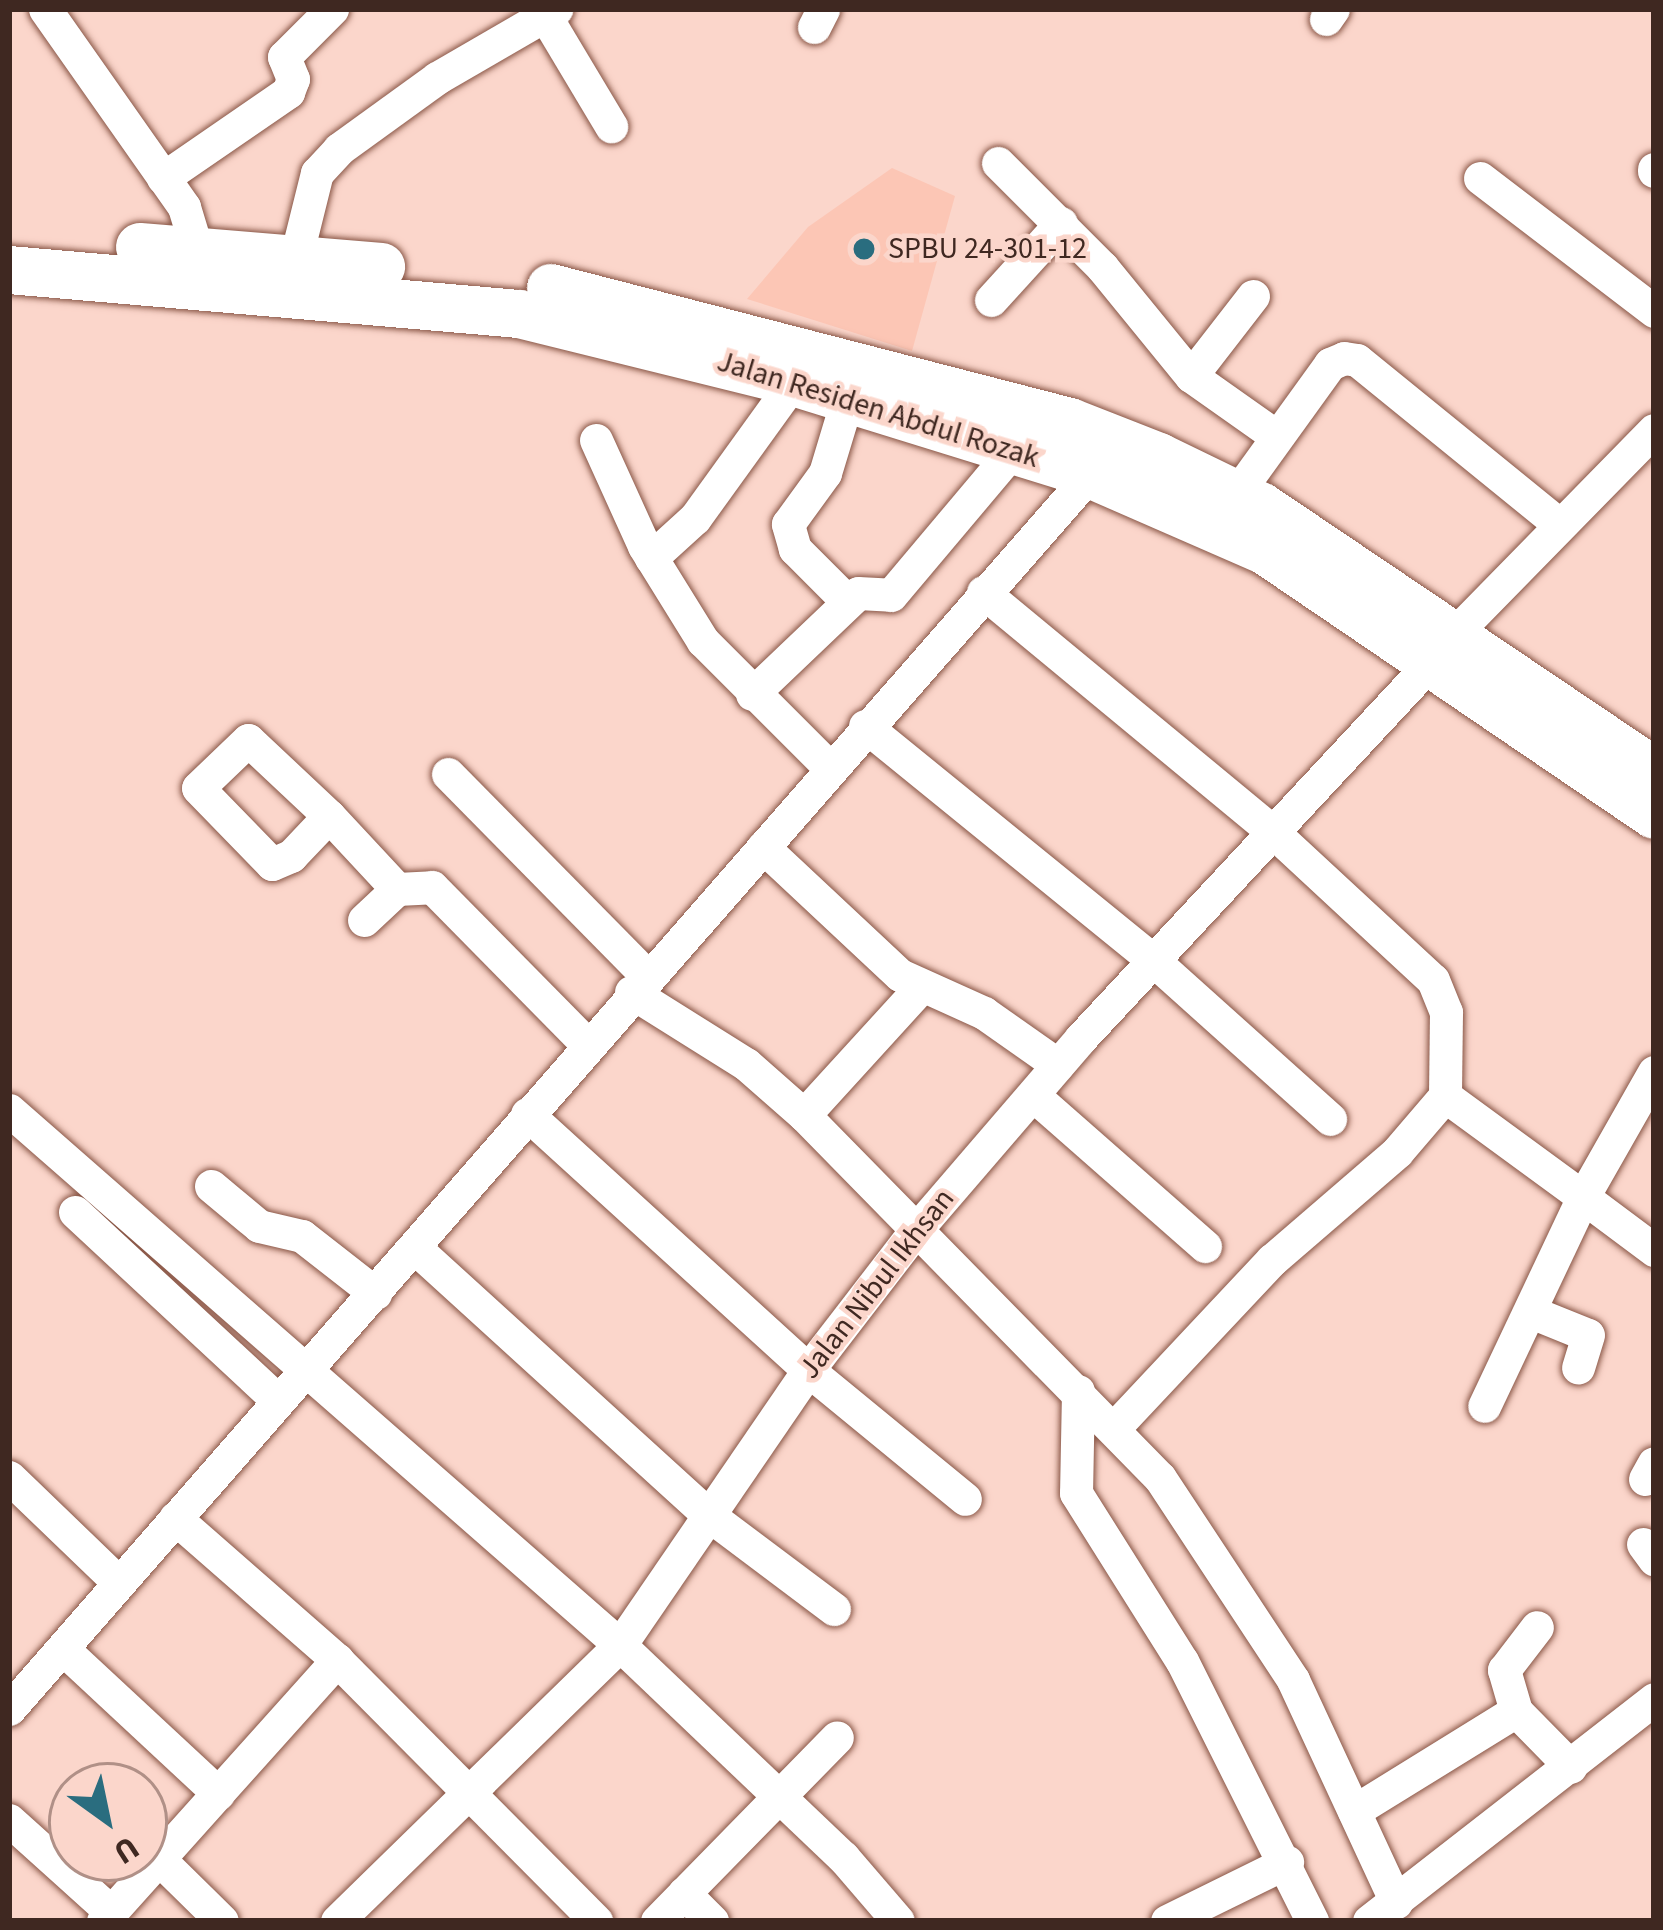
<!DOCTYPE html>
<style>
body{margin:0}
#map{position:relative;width:1663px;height:1930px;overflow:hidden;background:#fbd6cb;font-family:"Source Sans 3",sans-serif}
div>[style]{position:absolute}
.built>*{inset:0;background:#fcc6b5}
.roads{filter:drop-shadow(0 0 3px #895646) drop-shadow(0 0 3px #895646)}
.minor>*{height:33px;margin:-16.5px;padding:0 16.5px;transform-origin:16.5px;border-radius:16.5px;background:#fff}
.highway>*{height:48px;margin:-24px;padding:0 24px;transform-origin:24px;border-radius:24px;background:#fff}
.dots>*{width:33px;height:33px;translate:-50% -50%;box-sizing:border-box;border:6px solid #fbd6cb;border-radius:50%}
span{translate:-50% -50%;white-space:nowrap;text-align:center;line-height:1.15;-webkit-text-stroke:9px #fbd6cb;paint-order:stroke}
.poi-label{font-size:30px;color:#3f2821}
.left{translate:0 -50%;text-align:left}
.street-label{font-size:30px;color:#3f2821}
.frame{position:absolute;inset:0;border:12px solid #3f2821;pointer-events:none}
.north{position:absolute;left:48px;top:1762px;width:120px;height:120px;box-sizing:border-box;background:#fbd6cb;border:3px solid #b09087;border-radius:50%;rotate:147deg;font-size:33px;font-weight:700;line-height:48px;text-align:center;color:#3f2821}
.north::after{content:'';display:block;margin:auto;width:42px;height:54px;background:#2a6d7f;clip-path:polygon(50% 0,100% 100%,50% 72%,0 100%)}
</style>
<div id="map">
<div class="built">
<i style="clip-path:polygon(892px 168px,955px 196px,912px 351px,747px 299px,808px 227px)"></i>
</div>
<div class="roads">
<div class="minor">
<i style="left:45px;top:9px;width:242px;rotate:54.9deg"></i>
<i style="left:184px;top:207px;width:45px;rotate:73.2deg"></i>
<i style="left:544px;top:14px;width:131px;rotate:59.1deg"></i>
<i style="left:1326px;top:19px;width:12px;rotate:-55deg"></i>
<i style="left:814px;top:27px;width:20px;rotate:-63deg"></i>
<i style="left:998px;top:163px;width:147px;rotate:45deg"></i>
<i style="left:1102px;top:267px;width:141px;rotate:50.8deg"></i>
<i style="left:1654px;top:169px;width:2px;rotate:90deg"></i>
<i style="left:163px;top:178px;width:152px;rotate:-34.5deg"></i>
<i style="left:288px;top:92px;width:14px;rotate:-69deg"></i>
<i style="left:293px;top:79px;width:24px;rotate:-112deg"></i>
<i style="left:284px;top:57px;width:68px;rotate:-45deg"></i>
<i style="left:1480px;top:178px;width:219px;rotate:37.4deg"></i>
<i style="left:296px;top:257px;width:87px;rotate:-76deg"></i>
<i style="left:317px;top:173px;width:33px;rotate:-47deg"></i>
<i style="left:339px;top:149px;width:121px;rotate:-35.9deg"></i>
<i style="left:437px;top:78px;width:138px;rotate:-30.1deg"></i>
<i style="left:1253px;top:296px;width:101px;rotate:127.8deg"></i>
<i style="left:1191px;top:376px;width:104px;rotate:35.2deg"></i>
<i style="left:991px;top:300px;width:104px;rotate:-47.7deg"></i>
<i style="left:596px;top:440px;width:116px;rotate:65.6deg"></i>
<i style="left:644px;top:546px;width:112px;rotate:58.2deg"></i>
<i style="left:703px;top:641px;width:181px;rotate:45deg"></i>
<i style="left:1237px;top:493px;width:159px;rotate:-54.2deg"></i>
<i style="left:1330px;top:364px;width:15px;rotate:-23deg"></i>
<i style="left:1344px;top:358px;width:13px;rotate:9deg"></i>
<i style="left:1357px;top:360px;width:260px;rotate:39.1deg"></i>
<i style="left:651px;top:558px;width:59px;rotate:-42.3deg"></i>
<i style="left:695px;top:518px;width:168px;rotate:-54.2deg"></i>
<i style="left:983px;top:592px;width:375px;rotate:39.6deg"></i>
<i style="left:1272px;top:831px;width:219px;rotate:42.8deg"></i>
<i style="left:1433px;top:980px;width:35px;rotate:68deg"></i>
<i style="left:1446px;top:1012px;width:84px;rotate:90.7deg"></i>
<i style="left:847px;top:601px;width:74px;rotate:-135deg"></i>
<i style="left:795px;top:549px;width:26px;rotate:-106deg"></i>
<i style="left:788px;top:524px;width:63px;rotate:-54deg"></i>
<i style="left:825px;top:473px;width:79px;rotate:-73.2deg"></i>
<i style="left:1457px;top:631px;width:281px;rotate:-45.6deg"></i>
<i style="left:752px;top:694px;width:146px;rotate:-43.6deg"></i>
<i style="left:858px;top:593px;width:33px;rotate:3deg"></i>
<i style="left:891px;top:595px;width:189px;rotate:-49.9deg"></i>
<i style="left:865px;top:726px;width:371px;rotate:39.1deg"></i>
<i style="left:1153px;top:960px;width:238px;rotate:41.9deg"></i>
<i style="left:448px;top:774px;width:282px;rotate:45.4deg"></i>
<i style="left:329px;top:816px;width:111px;rotate:-136.8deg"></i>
<i style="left:248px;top:740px;width:69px;rotate:136.2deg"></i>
<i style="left:198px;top:788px;width:106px;rotate:45.8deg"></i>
<i style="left:272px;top:864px;width:21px;rotate:-23deg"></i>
<i style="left:291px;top:856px;width:55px;rotate:-46.5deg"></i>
<i style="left:329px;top:816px;width:100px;rotate:47deg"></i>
<i style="left:763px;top:847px;width:187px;rotate:43.1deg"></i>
<i style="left:900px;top:975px;width:92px;rotate:24.3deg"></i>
<i style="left:984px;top:1013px;width:90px;rotate:35.1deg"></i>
<i style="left:364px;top:920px;width:45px;rotate:-43.2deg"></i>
<i style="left:397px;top:889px;width:35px;rotate:-3deg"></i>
<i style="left:432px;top:887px;width:222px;rotate:45.4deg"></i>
<i style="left:631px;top:992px;width:136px;rotate:32.1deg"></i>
<i style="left:746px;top:1064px;width:77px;rotate:41.3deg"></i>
<i style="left:804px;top:1115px;width:172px;rotate:-47.6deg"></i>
<i style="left:1654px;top:1072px;width:144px;rotate:119.6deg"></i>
<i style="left:1583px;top:1197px;width:89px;rotate:36.7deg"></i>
<i style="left:1033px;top:1095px;width:229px;rotate:41.3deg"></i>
<i style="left:9px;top:1110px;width:812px;rotate:41.21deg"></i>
<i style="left:620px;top:1645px;width:308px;rotate:43.6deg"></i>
<i style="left:843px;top:1857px;width:84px;rotate:49.3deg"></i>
<i style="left:527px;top:1114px;width:380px;rotate:42.3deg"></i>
<i style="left:808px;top:1370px;width:203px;rotate:39.4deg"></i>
<i style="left:804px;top:1115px;width:508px;rotate:45.56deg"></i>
<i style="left:1160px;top:1478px;width:242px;rotate:56.6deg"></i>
<i style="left:1293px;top:1680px;width:245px;rotate:65.1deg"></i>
<i style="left:211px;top:1186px;width:62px;rotate:39.8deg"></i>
<i style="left:259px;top:1226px;width:44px;rotate:13.1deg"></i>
<i style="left:302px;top:1236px;width:93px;rotate:38deg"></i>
<i style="left:75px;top:1212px;width:276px;rotate:42.9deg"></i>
<i style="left:414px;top:1247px;width:400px;rotate:42.3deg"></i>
<i style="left:710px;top:1516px;width:155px;rotate:36.9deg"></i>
<i style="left:1531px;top:1312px;width:61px;rotate:22deg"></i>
<i style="left:1588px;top:1335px;width:34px;rotate:107deg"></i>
<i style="left:1078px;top:1391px;width:102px;rotate:91.1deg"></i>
<i style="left:1076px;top:1493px;width:199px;rotate:57.8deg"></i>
<i style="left:1182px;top:1661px;width:291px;rotate:63.4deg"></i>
<i style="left:1114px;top:1428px;width:231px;rotate:-46.8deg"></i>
<i style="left:1272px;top:1260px;width:165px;rotate:-40.8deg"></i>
<i style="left:1397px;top:1152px;width:74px;rotate:-49.4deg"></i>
<i style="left:1445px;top:1096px;width:171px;rotate:36.2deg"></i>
<i style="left:1583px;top:1197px;width:231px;rotate:115.3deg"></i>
<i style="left:9px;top:1477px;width:153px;rotate:43.9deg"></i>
<i style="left:1645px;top:1479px;width:18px;rotate:-61deg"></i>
<i style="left:175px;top:1518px;width:215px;rotate:41.2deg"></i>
<i style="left:337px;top:1660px;width:368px;rotate:45.2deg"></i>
<i style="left:1643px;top:1544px;width:19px;rotate:54deg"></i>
<i style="left:63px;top:1649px;width:212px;rotate:42.9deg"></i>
<i style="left:9px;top:1709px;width:1641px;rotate:-48.8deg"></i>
<i style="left:1516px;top:1711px;width:43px;rotate:-106.3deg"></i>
<i style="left:1504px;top:1670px;width:54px;rotate:-52.5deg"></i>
<i style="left:1354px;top:1811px;width:190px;rotate:-31.7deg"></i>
<i style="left:1516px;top:1711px;width:78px;rotate:45.5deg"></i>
<i style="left:9px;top:1820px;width:137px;rotate:42deg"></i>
<i style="left:159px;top:1859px;width:88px;rotate:44.5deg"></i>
<i style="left:684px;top:1893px;width:40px;rotate:45deg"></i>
<i style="left:103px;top:1921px;width:351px;rotate:-48.1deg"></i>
<i style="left:337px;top:1921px;width:395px;rotate:-44.3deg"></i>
<i style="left:620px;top:1645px;width:333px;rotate:-55.6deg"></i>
<i style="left:808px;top:1370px;width:175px;rotate:-52.4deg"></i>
<i style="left:915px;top:1231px;width:255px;rotate:-49.3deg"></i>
<i style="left:1081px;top:1038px;width:518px;rotate:-47.03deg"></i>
<i style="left:657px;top:1921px;width:257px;rotate:-45.6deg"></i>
<i style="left:1167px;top:1921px;width:134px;rotate:-26.2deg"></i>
<i style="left:1369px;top:1921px;width:361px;rotate:-37.9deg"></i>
</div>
<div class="highway">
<i style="left:140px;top:247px;width:242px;rotate:4.7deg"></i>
<i style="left:9px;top:270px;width:512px;rotate:4.93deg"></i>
<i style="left:519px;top:314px;width:282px;rotate:13.9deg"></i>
<i style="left:793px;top:382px;width:311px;rotate:17.2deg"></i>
<i style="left:1090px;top:474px;width:192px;rotate:23.6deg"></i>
<i style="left:1266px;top:551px;width:469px;rotate:34.2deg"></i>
<i style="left:551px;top:288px;width:536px;rotate:14.48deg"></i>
<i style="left:1070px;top:422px;width:96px;rotate:21.5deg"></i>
<i style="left:1159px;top:457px;width:114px;rotate:25.9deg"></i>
<i style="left:1262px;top:507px;width:473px;rotate:34deg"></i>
</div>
</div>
<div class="dots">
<i style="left:864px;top:249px;background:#2a6d7f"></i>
</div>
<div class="poi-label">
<span class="left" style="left:888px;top:249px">SPBU 24-301-12</span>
</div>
<div class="street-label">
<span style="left:878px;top:410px;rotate:17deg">Jalan Residen Abdul Rozak</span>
<span style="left:877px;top:1284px;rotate:-52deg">Jalan Nibul Ikhsan</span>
</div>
<div class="frame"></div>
<div class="north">U</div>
</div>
